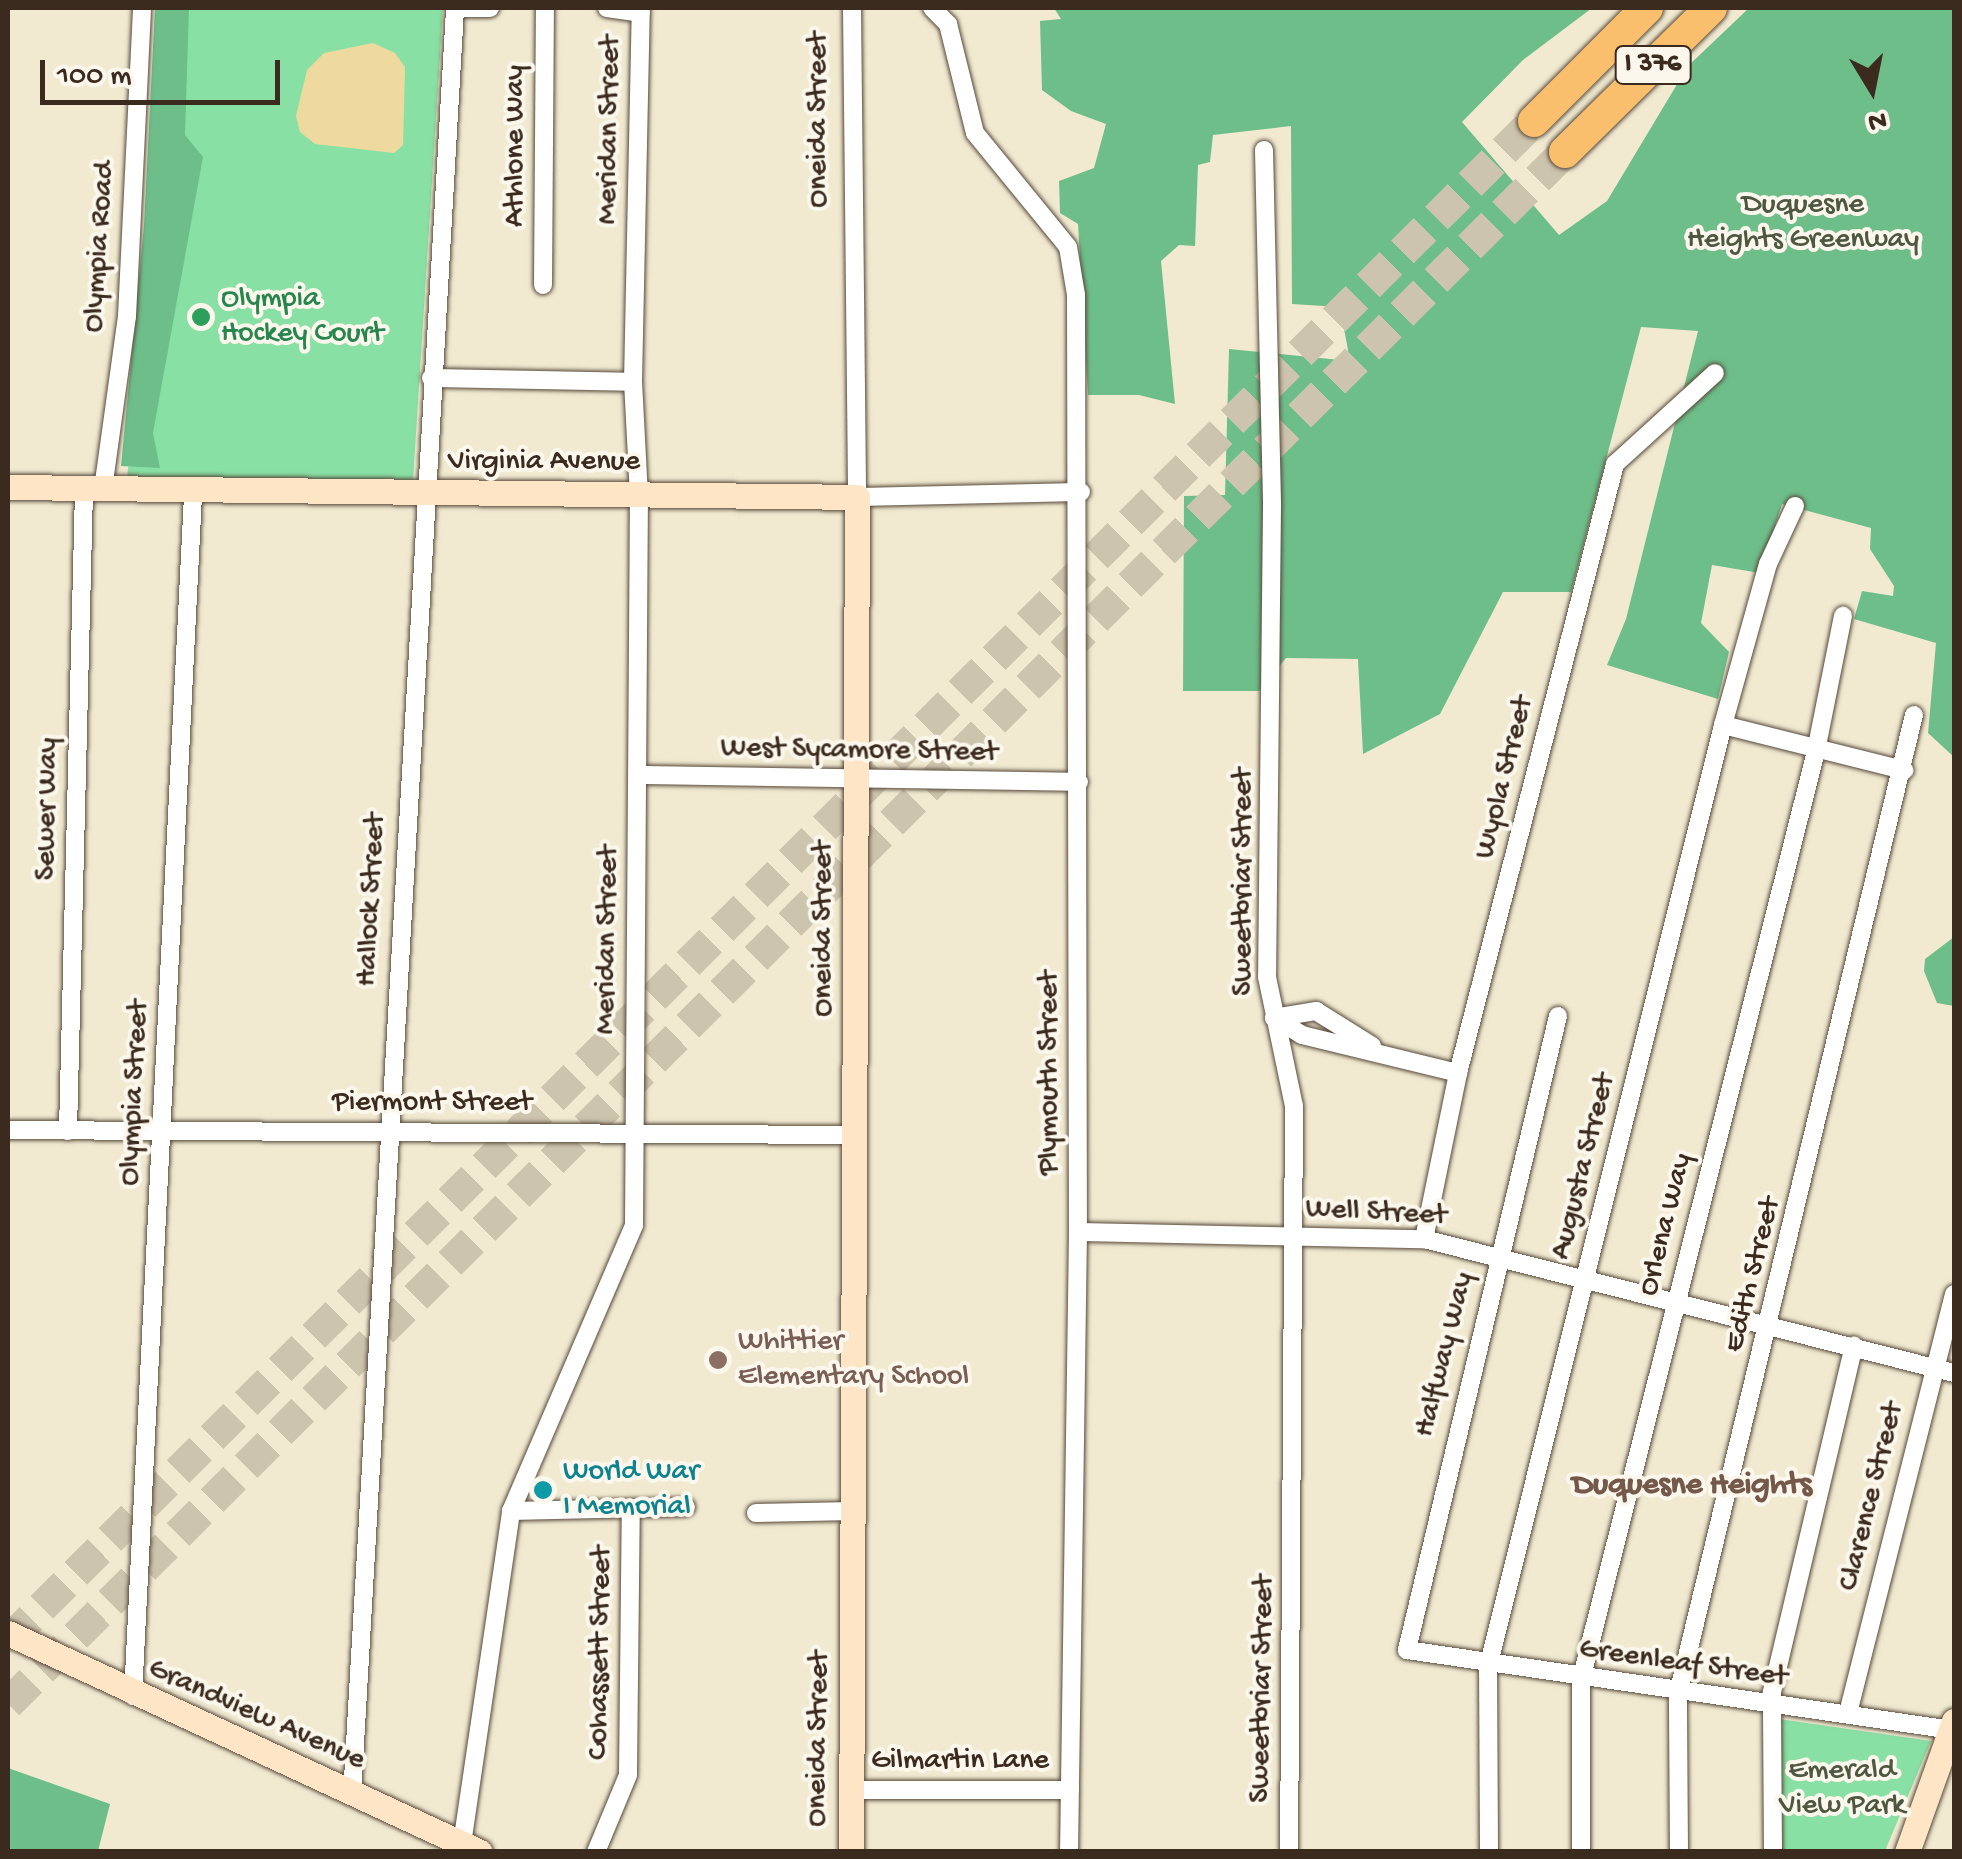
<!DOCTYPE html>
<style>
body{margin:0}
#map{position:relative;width:1962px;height:1859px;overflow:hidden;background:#f1ead1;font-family:"Gochi Hand",sans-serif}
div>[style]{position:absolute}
.green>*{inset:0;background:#89e0a4}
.forest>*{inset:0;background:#6ebe8a}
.sand>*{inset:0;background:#eeda9e}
.highway-tunnel>*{height:32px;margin-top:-16px;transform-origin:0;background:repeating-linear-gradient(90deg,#cdc4ad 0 32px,transparent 0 48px)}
.roads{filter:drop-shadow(0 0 2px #564739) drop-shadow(0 0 2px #564739)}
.street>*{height:18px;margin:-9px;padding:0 9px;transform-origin:9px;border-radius:9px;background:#fff}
.secondary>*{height:25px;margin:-12.5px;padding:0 12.5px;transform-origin:12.5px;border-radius:12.5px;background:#fde5c5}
.highway>*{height:32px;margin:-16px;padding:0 16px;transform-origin:16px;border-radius:16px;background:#f9bf6d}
.dots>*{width:28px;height:28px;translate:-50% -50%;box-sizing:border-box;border:5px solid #fbf7ec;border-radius:50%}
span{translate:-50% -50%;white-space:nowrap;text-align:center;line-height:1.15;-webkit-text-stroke:8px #fbf7ec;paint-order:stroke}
.shield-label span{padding:2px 8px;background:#fbf7ec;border:2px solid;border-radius:8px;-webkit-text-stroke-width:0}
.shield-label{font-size:28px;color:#3b2a1e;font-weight:700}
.street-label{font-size:30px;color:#3b2a1e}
.park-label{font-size:30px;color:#4e5840}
.leisure-label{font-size:30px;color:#27864d}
.left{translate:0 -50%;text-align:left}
.education-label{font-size:30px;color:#785e54}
.culture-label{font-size:30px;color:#0d838f}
.neighbourhood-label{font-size:32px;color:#74594a;font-weight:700}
.frame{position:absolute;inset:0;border:10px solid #3b2a1e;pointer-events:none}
.north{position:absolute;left:1822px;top:40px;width:100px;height:100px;-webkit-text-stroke:8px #fbf7ec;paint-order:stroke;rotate:170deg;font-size:28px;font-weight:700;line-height:40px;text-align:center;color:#3b2a1e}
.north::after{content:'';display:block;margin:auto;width:35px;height:45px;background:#3b2a1e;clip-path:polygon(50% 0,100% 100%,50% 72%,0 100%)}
.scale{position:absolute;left:40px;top:60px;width:240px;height:45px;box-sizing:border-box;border:5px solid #3b2a1e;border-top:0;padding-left:12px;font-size:30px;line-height:35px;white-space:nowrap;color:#3b2a1e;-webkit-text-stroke:8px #fbf7ec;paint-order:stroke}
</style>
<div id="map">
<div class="green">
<i style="clip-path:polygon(163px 8px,443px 8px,413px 481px,127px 479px,159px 154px)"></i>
<i style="clip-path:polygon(1779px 1719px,1931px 1741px,1885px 1851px,1778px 1850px)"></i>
</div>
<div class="forest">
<i style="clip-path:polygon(155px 8px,189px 8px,185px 135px,203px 157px,153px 433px,160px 468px,121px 466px,144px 225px)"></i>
<i style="clip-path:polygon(1054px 8px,1592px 8px,1523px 60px,1462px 122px,1559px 235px,1607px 201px,1688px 66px,1749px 8px,1954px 8px,1954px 757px,1928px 733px,1936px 643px,1854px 619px,1862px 591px,1893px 596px,1894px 586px,1870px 549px,1871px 528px,1782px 504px,1760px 573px,1712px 565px,1701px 623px,1729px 652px,1718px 699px,1607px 665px,1626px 619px,1698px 331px,1641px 327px,1571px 592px,1503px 592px,1440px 714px,1363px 754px,1358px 659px,1286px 658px,1259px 691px,1183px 691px,1184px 496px,1225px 495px,1229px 349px,1350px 361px,1340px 307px,1292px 304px,1291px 126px,1213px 135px,1210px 162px,1198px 165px,1195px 246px,1179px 245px,1161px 261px,1175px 404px,1139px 395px,1088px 395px,1078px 224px,1060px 213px,1059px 181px,1094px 168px,1106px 124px,1071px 111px,1042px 90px,1040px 21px,1061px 19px)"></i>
<i style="clip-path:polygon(1954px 937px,1954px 1006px,1937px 1003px,1924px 971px,1925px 959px)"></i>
<i style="clip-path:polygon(8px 1768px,110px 1804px,98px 1851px,8px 1851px)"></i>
</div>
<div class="sand">
<i style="clip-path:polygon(373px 43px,395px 53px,405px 67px,403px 145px,394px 153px,315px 144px,300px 132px,296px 116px,307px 70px,324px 53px)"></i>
</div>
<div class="highway-tunnel">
<i style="left:8px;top:1641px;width:2154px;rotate:-44.89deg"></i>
<i style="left:8px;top:1704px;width:2198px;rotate:-44.91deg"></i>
</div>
<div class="roads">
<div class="street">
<i style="left:455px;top:8px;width:35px"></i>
<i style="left:607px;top:8px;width:34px;rotate:8deg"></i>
<i style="left:852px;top:8px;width:489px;rotate:89.4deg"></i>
<i style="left:857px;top:497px;width:224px;rotate:-1.3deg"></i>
<i style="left:932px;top:8px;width:23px;rotate:45deg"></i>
<i style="left:948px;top:24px;width:112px;rotate:76.1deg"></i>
<i style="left:975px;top:133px;width:147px;rotate:50.8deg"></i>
<i style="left:1068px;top:247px;width:49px;rotate:80.5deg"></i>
<i style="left:1076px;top:295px;width:937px;rotate:89.88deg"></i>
<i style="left:1078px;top:1232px;width:620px;rotate:90.83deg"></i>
<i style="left:1264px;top:150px;width:356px;rotate:88.7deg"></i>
<i style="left:1272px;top:506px;width:471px;rotate:90.6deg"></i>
<i style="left:1267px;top:977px;width:132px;rotate:78.2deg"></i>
<i style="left:1294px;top:1106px;width:746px;rotate:90.38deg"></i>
<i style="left:543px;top:285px;width:277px;rotate:-89.6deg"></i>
<i style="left:431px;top:378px;width:202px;rotate:1.1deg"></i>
<i style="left:103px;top:489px;width:175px;rotate:-82.1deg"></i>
<i style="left:127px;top:316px;width:308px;rotate:-87.2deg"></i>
<i style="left:1723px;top:725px;width:187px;rotate:14deg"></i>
<i style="left:638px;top:775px;width:441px;rotate:0.9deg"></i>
<i style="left:1558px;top:1016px;width:652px;rotate:103.4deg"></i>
<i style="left:1407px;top:1650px;width:551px;rotate:8.35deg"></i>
<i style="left:1274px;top:1018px;width:33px;rotate:31deg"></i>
<i style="left:1302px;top:1035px;width:161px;rotate:13.7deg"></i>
<i style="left:1274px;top:1018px;width:43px;rotate:-9.5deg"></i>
<i style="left:1316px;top:1011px;width:66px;rotate:32deg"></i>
<i style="left:8px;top:1130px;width:849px;rotate:0.34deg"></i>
<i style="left:68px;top:1131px;width:643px;rotate:-88.57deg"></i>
<i style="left:1078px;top:1232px;width:346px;rotate:1.2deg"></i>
<i style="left:1424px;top:1239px;width:547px;rotate:14.19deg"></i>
<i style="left:1424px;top:1239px;width:169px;rotate:-78.4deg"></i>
<i style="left:1458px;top:1073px;width:629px;rotate:-75.54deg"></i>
<i style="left:1615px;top:464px;width:135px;rotate:-42.3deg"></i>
<i style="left:511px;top:1511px;width:175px;rotate:-1.3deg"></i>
<i style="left:756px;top:1513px;width:98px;rotate:-1.2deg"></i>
<i style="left:133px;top:1696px;width:1204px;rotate:-87.14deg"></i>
<i style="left:1848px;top:1713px;width:432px;rotate:-75.8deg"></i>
<i style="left:850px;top:1790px;width:220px"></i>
<i style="left:352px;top:1796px;width:1791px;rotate:-86.7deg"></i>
<i style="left:462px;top:1844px;width:337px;rotate:-81.6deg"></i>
<i style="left:511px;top:1511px;width:311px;rotate:-66.7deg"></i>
<i style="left:634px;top:1225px;width:729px;rotate:-89.61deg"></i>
<i style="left:639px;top:496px;width:114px;rotate:-93deg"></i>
<i style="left:633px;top:382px;width:374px;rotate:-88.8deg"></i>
<i style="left:596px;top:1852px;width:83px;rotate:-67.4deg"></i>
<i style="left:628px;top:1775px;width:266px;rotate:-89.4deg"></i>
<i style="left:1489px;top:1852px;width:185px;rotate:-90.3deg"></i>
<i style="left:1488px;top:1667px;width:971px;rotate:-75.99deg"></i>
<i style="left:1723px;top:725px;width:167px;rotate:-74.4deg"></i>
<i style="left:1768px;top:564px;width:64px;rotate:-65deg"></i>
<i style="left:1581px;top:1852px;width:172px;rotate:-90deg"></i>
<i style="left:1581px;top:1680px;width:958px;rotate:-75.8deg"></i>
<i style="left:1816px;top:751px;width:138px;rotate:-78.7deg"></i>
<i style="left:1679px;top:1852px;width:158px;rotate:-90.4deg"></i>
<i style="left:1678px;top:1694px;width:1007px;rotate:-76.45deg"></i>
<i style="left:1773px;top:1852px;width:160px;rotate:-90.4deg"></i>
<i style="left:1772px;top:1692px;width:356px;rotate:-76.7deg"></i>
</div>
<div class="secondary">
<i style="left:8px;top:487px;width:849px;rotate:0.67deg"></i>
<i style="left:857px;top:497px;width:1355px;rotate:90.25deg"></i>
<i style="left:8px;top:1633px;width:520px;rotate:24.89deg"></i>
<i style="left:1907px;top:1852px;width:139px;rotate:-70.3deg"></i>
</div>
<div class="highway">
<i style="left:1534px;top:121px;width:160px;rotate:-45deg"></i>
<i style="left:1565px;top:152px;width:205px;rotate:-44.6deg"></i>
</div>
</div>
<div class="dots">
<i style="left:201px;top:317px;background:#2e9e5b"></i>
<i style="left:718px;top:1360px;background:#8d6e63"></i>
<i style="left:543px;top:1490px;background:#0f9aa8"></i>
</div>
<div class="shield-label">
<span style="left:1653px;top:65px">I 376</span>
</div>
<div class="street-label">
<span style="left:820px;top:120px;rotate:-90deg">Oneida Street</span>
<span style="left:611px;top:130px;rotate:-89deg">Meridan Street</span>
<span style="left:517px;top:146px;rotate:-90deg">Athlone Way</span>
<span style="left:101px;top:247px;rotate:-86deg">Olympia Road</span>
<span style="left:544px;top:463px">Virginia Avenue</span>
<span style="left:859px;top:752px;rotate:1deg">West Sycamore Street</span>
<span style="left:1506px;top:778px;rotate:-76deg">Wyola Street</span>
<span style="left:49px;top:809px;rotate:-89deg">Sewer Way</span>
<span style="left:1245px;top:882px;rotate:-90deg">Sweetbriar Street</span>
<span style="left:373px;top:900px;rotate:-87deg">Hallock Street</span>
<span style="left:825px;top:929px;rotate:-90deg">Oneida Street</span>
<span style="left:609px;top:940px;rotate:-89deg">Meridan Street</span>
<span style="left:1051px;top:1073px;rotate:-90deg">Plymouth Street</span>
<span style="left:136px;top:1093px;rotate:-87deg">Olympia Street</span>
<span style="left:432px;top:1104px">Piermont Street</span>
<span style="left:1585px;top:1167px;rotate:-76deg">Augusta Street</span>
<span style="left:1376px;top:1214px;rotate:3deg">Well Street</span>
<span style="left:1667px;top:1225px;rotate:-76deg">Orlena Way</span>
<span style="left:1754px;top:1275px;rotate:-76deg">Edith Street</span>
<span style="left:1446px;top:1355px;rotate:-76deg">Halfway Way</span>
<span style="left:1873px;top:1497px;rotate:-76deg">Clarence Street</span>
<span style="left:602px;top:1653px;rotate:-89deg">Cohassett Street</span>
<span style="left:1683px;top:1665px;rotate:8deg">Greenleaf Street</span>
<span style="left:1264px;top:1689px;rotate:-89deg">Sweetbriar Street</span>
<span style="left:256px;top:1716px;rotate:24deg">Grandview Avenue</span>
<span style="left:820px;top:1739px;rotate:-89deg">Oneida Street</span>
<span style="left:960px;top:1762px">Gilmartin Lane</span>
</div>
<div class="park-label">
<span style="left:1803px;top:223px">Duquesne<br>Heights Greenway</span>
<span style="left:1842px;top:1789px">Emerald<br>View Park</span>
</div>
<div class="leisure-label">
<span class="left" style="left:221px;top:317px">Olympia<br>Hockey Court</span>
</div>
<div class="education-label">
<span class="left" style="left:738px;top:1360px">Whittier<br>Elementary School</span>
</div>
<div class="culture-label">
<span class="left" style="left:563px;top:1490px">World War<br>I Memorial</span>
</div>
<div class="neighbourhood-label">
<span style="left:1692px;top:1486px">Duquesne Heights</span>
</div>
<div class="frame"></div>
<div class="north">N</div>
<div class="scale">100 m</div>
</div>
